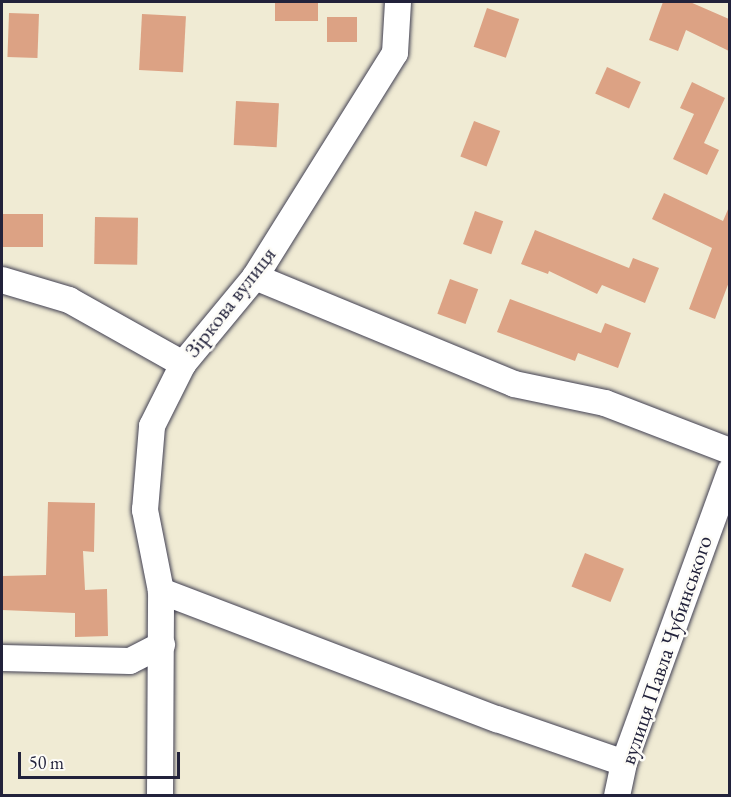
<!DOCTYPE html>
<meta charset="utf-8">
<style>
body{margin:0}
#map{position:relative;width:731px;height:797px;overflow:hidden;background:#f0ebd4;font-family:"EB Garamond",serif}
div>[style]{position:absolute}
.building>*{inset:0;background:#dca284;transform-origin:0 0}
.roads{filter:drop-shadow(0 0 2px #414052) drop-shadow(0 0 2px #414052)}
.minor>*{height:26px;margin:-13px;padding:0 13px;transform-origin:13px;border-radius:13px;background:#fff}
span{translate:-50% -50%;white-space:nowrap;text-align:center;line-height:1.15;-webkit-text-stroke:5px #fdfcf7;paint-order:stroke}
.street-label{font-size:22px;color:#22223b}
.frame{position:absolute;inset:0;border:3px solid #22223b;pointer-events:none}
.scale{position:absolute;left:18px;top:752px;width:162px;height:27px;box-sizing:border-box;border:3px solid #22223b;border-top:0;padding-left:8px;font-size:18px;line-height:21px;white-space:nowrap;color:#22223b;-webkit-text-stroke:4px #fdfcf7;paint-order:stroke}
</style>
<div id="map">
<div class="building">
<i style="left:275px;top:2px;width:43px;height:19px"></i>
<i style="clip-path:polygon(663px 2px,690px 2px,729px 19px,729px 51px,686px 30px,678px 51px,649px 40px)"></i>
<i style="left:487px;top:8px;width:34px;height:41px;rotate:19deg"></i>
<i style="left:9px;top:13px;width:30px;height:44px;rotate:2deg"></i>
<i style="left:142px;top:14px;width:44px;height:56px;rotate:3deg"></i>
<i style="left:327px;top:17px;width:30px;height:25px"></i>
<i style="left:607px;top:67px;width:37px;height:29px;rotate:24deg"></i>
<i style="clip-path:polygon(692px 82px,725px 98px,704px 143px,719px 150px,707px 175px,673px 159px,694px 114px,680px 108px)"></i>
<i style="left:236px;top:101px;width:43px;height:44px;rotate:3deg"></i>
<i style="left:474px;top:121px;width:28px;height:38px;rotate:21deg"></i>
<i style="clip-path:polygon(664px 193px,723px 221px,729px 207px,729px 282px,715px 319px,689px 309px,712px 248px,652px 219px)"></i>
<i style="left:475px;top:211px;width:30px;height:35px;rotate:20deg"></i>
<i style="left:2px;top:214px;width:41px;height:33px"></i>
<i style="left:95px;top:217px;width:43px;height:47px;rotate:1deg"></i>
<i style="clip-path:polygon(535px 230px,629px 268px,633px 258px,659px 268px,645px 303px,602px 285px,597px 294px,549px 271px,548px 274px,521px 264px)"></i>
<i style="left:450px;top:279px;width:30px;height:37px;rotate:20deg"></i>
<i style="clip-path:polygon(510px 299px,601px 333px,605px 323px,631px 333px,618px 368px,578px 353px,575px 361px,497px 332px)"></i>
<i style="clip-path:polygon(48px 502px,95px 503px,94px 552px,83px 551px,85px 590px,107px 589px,108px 636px,75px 637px,75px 613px,2px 610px,2px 576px,46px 575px)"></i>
<i style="left:585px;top:553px;width:42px;height:36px;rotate:22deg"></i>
</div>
<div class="roads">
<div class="minor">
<i style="left:255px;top:277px;width:280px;rotate:22.4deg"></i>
<i style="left:514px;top:384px;width:93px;rotate:11.8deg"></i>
<i style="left:605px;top:403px;width:134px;rotate:21deg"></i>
<i style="left:2px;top:280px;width:70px;rotate:16.6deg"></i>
<i style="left:69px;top:300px;width:131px;rotate:29.3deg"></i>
<i style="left:183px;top:364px;width:113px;rotate:-50.4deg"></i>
<i style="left:255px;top:277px;width:264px;rotate:-58deg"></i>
<i style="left:395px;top:53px;width:51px;rotate:-86.6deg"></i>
<i style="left:161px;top:591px;width:360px;rotate:20.9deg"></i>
<i style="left:497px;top:719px;width:134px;rotate:19.1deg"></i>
<i style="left:2px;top:658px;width:128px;rotate:1.3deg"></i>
<i style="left:130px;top:661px;width:36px;rotate:-27deg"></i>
<i style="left:160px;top:796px;width:205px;rotate:-89.7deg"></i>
<i style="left:161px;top:591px;width:83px;rotate:-101.2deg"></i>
<i style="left:145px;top:510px;width:84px;rotate:-85.2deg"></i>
<i style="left:152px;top:426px;width:69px;rotate:-63.4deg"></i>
<i style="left:617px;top:796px;width:34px;rotate:-78deg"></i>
<i style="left:624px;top:763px;width:311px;rotate:-70deg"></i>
</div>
</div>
<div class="street-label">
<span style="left:230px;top:302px;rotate:-52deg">Зіркова вулиця</span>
<span style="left:666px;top:650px;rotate:-71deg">вулиця Павла Чубинського</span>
</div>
<div class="frame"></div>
<div class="scale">50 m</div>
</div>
